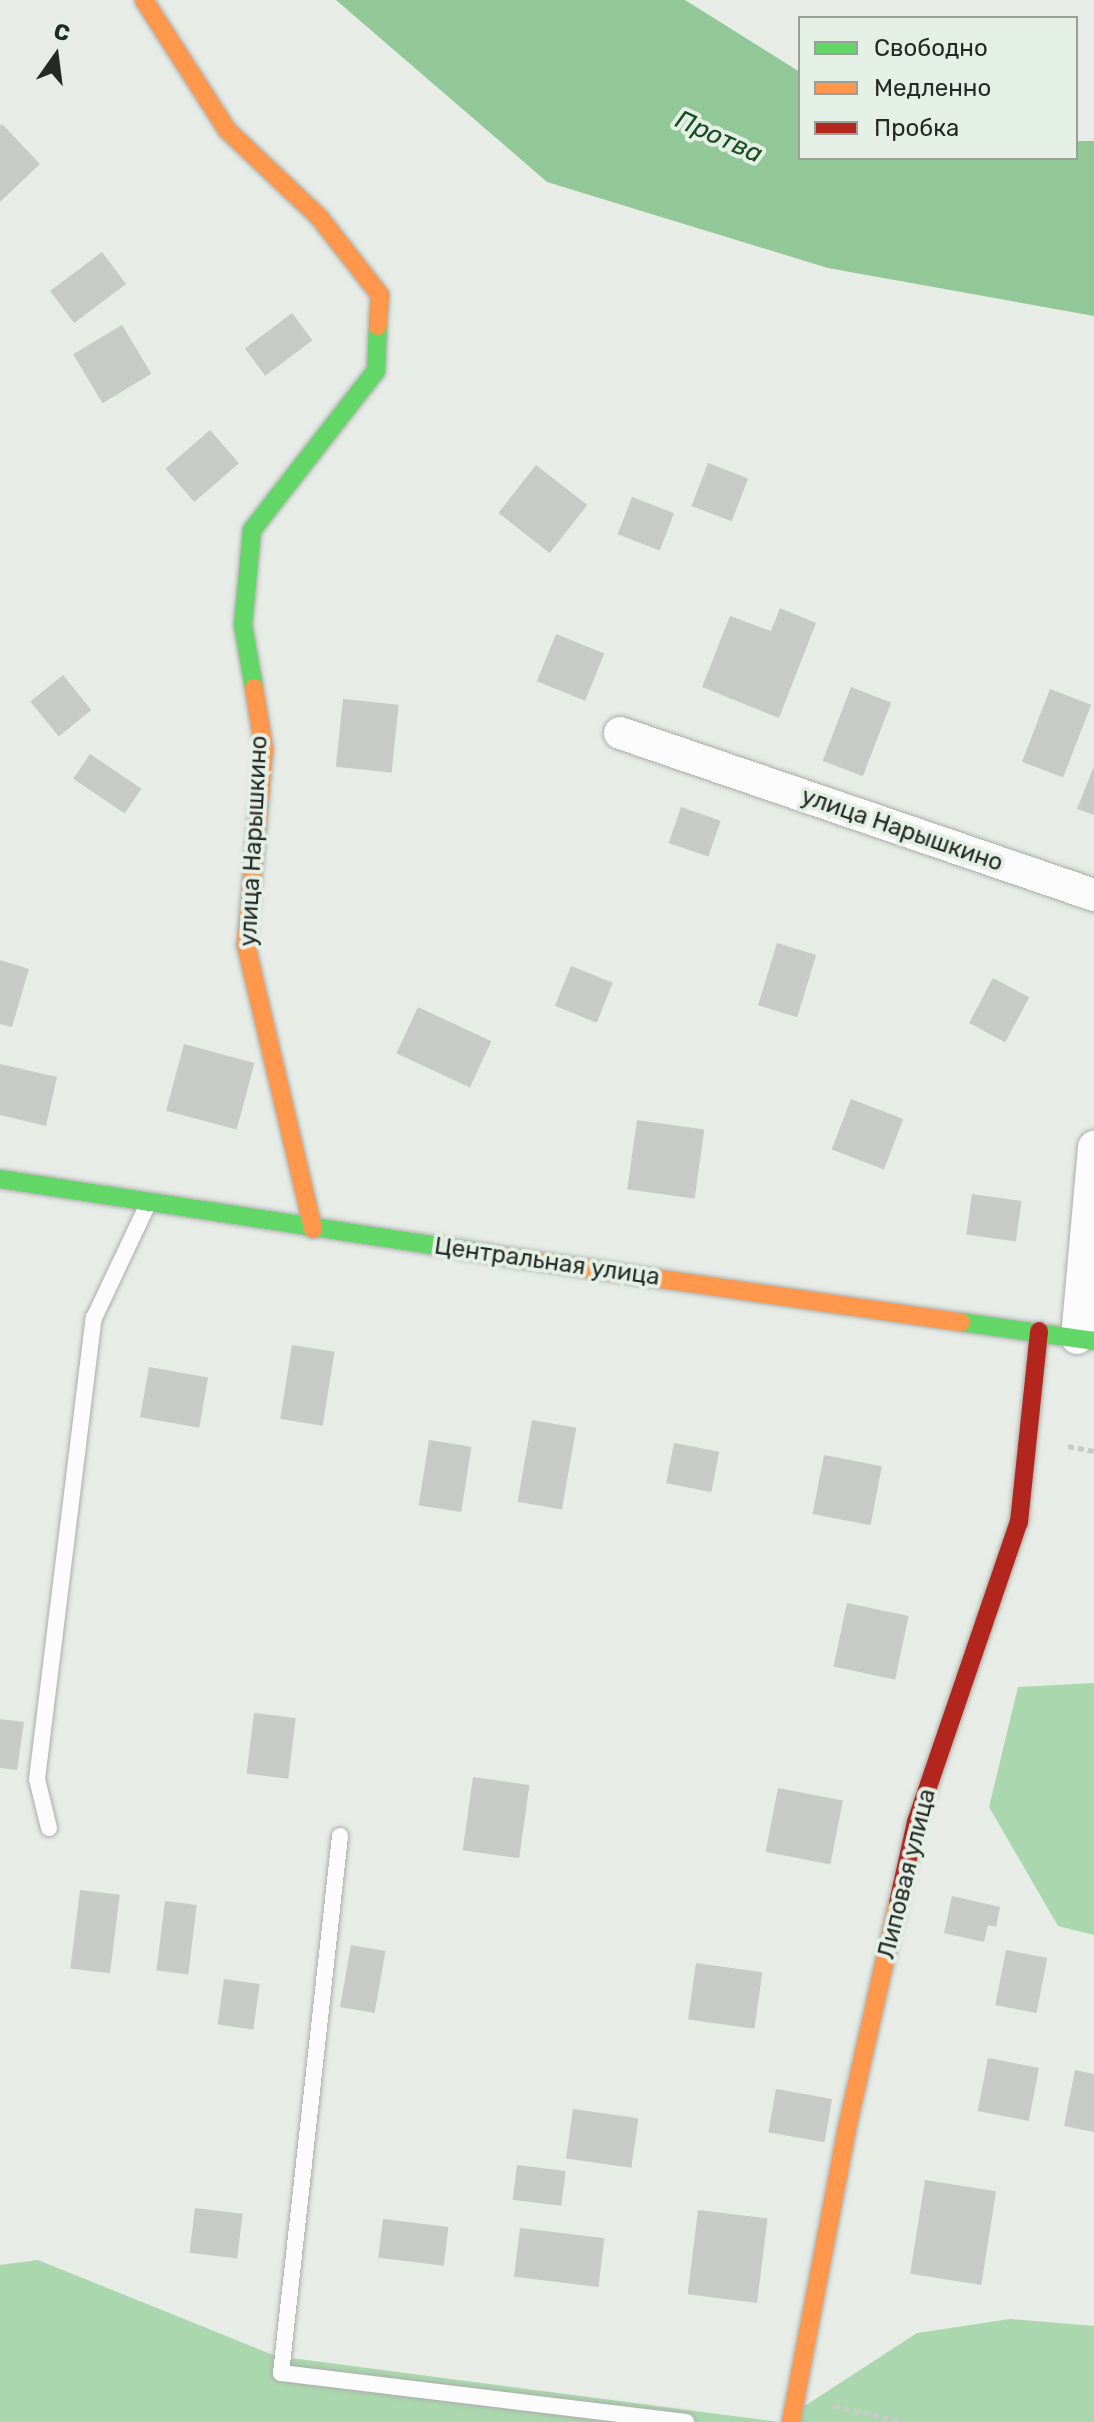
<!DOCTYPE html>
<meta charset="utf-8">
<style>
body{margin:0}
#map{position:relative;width:1094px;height:2422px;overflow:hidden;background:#e7ece7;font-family:Rubik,sans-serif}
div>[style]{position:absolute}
.forest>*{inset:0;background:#abd7ae}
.water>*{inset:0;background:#92c897}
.building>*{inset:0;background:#c7cac7;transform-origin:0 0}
.path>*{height:5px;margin-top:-2.5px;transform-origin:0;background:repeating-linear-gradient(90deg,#c8cac8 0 6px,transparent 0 10px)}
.roads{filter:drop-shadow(0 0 2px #aaaeaa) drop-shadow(0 0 2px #aaaeaa)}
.lane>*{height:16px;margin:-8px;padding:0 8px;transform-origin:8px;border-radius:8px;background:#fbfcfb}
.street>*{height:32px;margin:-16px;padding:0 16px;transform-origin:16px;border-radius:16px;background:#fbfcfb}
.fast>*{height:18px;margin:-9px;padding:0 9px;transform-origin:9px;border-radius:9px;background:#63d668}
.slow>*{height:18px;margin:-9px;padding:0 9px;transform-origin:9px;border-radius:9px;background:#ff974d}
.jam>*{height:18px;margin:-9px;padding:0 9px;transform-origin:9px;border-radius:9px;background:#b3261e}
span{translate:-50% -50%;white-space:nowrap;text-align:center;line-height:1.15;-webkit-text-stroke:8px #e4efe5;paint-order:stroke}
.street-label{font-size:24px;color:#252925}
.water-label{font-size:26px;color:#184d20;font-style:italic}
.legend{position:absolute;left:798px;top:16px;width:280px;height:144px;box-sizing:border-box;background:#e4efe5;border:2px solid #98a098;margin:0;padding:10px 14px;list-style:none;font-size:24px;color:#252925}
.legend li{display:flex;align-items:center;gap:16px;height:40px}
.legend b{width:40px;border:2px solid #98a098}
.north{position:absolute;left:16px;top:16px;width:80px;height:80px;-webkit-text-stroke:6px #e4efe5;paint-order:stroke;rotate:14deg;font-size:22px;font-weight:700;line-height:32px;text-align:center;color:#252925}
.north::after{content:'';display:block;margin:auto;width:28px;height:36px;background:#252925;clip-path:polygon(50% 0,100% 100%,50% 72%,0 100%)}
</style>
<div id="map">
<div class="forest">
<i style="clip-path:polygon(1094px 1683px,1094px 1935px,1058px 1926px,989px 1807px,1018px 1687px)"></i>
<i style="clip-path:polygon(38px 2260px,276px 2356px,780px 2422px,917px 2333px,1010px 2319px,1094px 2326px,1094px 2422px,0 2422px,0 2265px)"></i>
</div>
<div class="water">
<i style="clip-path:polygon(336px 0,685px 0,800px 72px,800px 158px,1076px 158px,1076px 141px,1094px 141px,1094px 316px,828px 268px,547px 182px)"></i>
</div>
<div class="building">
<i style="clip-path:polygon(2px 124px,40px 164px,0 202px,0 126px)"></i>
<i style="left:102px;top:252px;width:40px;height:65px;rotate:53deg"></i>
<i style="left:292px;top:313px;width:34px;height:59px;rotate:53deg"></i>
<i style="left:122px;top:325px;width:57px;height:57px;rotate:59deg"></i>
<i style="left:210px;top:430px;width:44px;height:59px;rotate:49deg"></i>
<i style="left:708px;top:463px;width:43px;height:46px;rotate:21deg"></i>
<i style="left:536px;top:465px;width:65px;height:61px;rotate:38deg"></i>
<i style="left:632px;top:497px;width:45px;height:40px;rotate:21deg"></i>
<i style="clip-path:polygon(780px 608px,816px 623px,779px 718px,702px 687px,730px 616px,771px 631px)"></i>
<i style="left:556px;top:634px;width:52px;height:51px;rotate:22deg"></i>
<i style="left:63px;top:675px;width:45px;height:42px;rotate:51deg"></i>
<i style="left:851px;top:687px;width:43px;height:79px;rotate:21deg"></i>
<i style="left:1050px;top:689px;width:44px;height:78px;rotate:21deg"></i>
<i style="left:343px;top:699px;width:56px;height:68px;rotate:6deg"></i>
<i style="left:90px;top:754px;width:62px;height:30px;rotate:34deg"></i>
<i style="clip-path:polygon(1094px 766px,1094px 815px,1077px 809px)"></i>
<i style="left:681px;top:807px;width:42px;height:38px;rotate:19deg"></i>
<i style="left:777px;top:943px;width:41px;height:65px;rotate:17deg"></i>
<i style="clip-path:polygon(0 960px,29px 969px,12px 1027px,0 1024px)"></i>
<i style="left:571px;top:966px;width:45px;height:43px;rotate:22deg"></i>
<i style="left:993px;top:978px;width:41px;height:51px;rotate:28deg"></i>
<i style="left:418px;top:1007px;width:81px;height:51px;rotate:25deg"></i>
<i style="left:184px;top:1044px;width:73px;height:69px;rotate:15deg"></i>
<i style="clip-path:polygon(0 1064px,57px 1077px,46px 1126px,0 1115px)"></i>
<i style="left:851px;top:1099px;width:56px;height:54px;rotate:21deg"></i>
<i style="left:637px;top:1120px;width:68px;height:70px;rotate:8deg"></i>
<i style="left:972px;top:1194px;width:50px;height:41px;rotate:8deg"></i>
<i style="left:292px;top:1345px;width:43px;height:75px;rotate:9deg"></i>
<i style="left:149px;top:1367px;width:60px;height:51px;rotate:10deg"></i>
<i style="left:532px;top:1420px;width:45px;height:83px;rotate:10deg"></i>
<i style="left:429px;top:1440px;width:43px;height:66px;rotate:9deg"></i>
<i style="left:674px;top:1443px;width:46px;height:41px;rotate:11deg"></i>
<i style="left:824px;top:1455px;width:59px;height:60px;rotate:11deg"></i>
<i style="left:847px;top:1603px;width:63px;height:65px;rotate:12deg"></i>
<i style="left:254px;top:1713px;width:42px;height:61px;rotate:7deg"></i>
<i style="clip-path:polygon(0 1719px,24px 1722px,17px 1770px,0 1768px)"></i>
<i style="left:473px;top:1777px;width:57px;height:74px;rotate:8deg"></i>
<i style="left:778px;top:1788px;width:66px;height:65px;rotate:11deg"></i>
<i style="left:80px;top:1890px;width:40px;height:79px;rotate:7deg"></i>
<i style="clip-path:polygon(952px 1896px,1000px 1907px,996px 1927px,988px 1925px,984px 1942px,944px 1933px)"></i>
<i style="left:165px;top:1901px;width:32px;height:70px;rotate:7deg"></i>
<i style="left:351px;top:1945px;width:35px;height:63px;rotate:10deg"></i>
<i style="left:1006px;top:1950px;width:42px;height:56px;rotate:11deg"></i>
<i style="left:696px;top:1963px;width:67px;height:57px;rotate:8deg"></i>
<i style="left:224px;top:1979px;width:36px;height:46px;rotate:8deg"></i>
<i style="left:988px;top:2058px;width:52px;height:54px;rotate:11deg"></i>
<i style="clip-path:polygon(1075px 2070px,1094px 2074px,1094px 2132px,1064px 2126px)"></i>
<i style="left:776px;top:2089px;width:57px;height:44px;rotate:10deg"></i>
<i style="left:573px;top:2109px;width:66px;height:50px;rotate:8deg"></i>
<i style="left:517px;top:2165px;width:49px;height:35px;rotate:7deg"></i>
<i style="left:925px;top:2180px;width:72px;height:95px;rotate:9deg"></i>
<i style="left:195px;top:2208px;width:48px;height:45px;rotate:7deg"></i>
<i style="left:698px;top:2210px;width:70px;height:85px;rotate:7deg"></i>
<i style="left:383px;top:2219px;width:66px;height:39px;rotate:7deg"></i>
<i style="left:520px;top:2228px;width:85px;height:49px;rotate:7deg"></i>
</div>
<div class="path">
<i style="left:1068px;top:1446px;width:26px;rotate:11deg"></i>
<i style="left:834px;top:2406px;width:72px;rotate:12.9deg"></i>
</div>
<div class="roads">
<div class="lane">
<i style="left:49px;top:1828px;width:50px;rotate:-103.8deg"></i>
<i style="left:37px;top:1779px;width:465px;rotate:-83deg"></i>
<i style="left:94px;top:1318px;width:126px;rotate:-64.7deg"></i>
<i style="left:340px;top:1836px;width:540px;rotate:96.27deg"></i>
<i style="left:281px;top:2373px;width:408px;rotate:6.9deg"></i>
</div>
<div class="street">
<i style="left:620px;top:733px;width:501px;rotate:18.87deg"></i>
<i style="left:1077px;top:1338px;width:192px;rotate:-84.9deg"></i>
</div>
<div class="fast">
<i style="left:254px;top:688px;width:64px;rotate:-99.9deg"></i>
<i style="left:243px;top:625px;width:95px;rotate:-84.6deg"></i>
<i style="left:252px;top:530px;width:202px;rotate:-52.1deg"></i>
<i style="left:376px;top:371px;width:45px;rotate:-87.5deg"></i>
<i style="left:0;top:1179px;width:500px;rotate:8.7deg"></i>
<i style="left:961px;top:1322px;width:134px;rotate:8.1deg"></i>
</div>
<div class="slow">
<i style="left:144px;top:0;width:154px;rotate:57.4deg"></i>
<i style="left:227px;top:130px;width:127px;rotate:43.4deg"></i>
<i style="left:319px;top:217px;width:99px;rotate:52deg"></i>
<i style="left:380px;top:295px;width:31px;rotate:94deg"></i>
<i style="left:254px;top:688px;width:62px;rotate:80.7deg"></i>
<i style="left:264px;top:749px;width:197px;rotate:95.2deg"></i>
<i style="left:246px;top:945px;width:292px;rotate:76.7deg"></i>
<i style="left:494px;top:1255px;width:472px;rotate:8.2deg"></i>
<i style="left:791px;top:2422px;width:303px;rotate:-79.2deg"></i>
<i style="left:848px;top:2124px;width:227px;rotate:-77.3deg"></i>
</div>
<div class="jam">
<i style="left:898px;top:1903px;width:83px;rotate:-77.5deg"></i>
<i style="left:916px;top:1822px;width:317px;rotate:-71.1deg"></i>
<i style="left:1019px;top:1522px;width:192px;rotate:-84deg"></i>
</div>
</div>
<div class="street-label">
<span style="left:902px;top:830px;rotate:19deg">улица Нарышкино</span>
<span style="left:254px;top:841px;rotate:-87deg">улица Нарышкино</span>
<span style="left:547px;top:1262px;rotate:8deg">Центральная улица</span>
<span style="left:907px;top:1874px;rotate:-76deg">Липовая улица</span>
</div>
<div class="water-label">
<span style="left:719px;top:137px;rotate:24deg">Протва</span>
</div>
<ul class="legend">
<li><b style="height:10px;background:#63d668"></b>Свободно</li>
<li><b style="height:10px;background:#ff974d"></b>Медленно</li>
<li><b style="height:10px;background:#b3261e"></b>Пробка</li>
</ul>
<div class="north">С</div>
</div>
